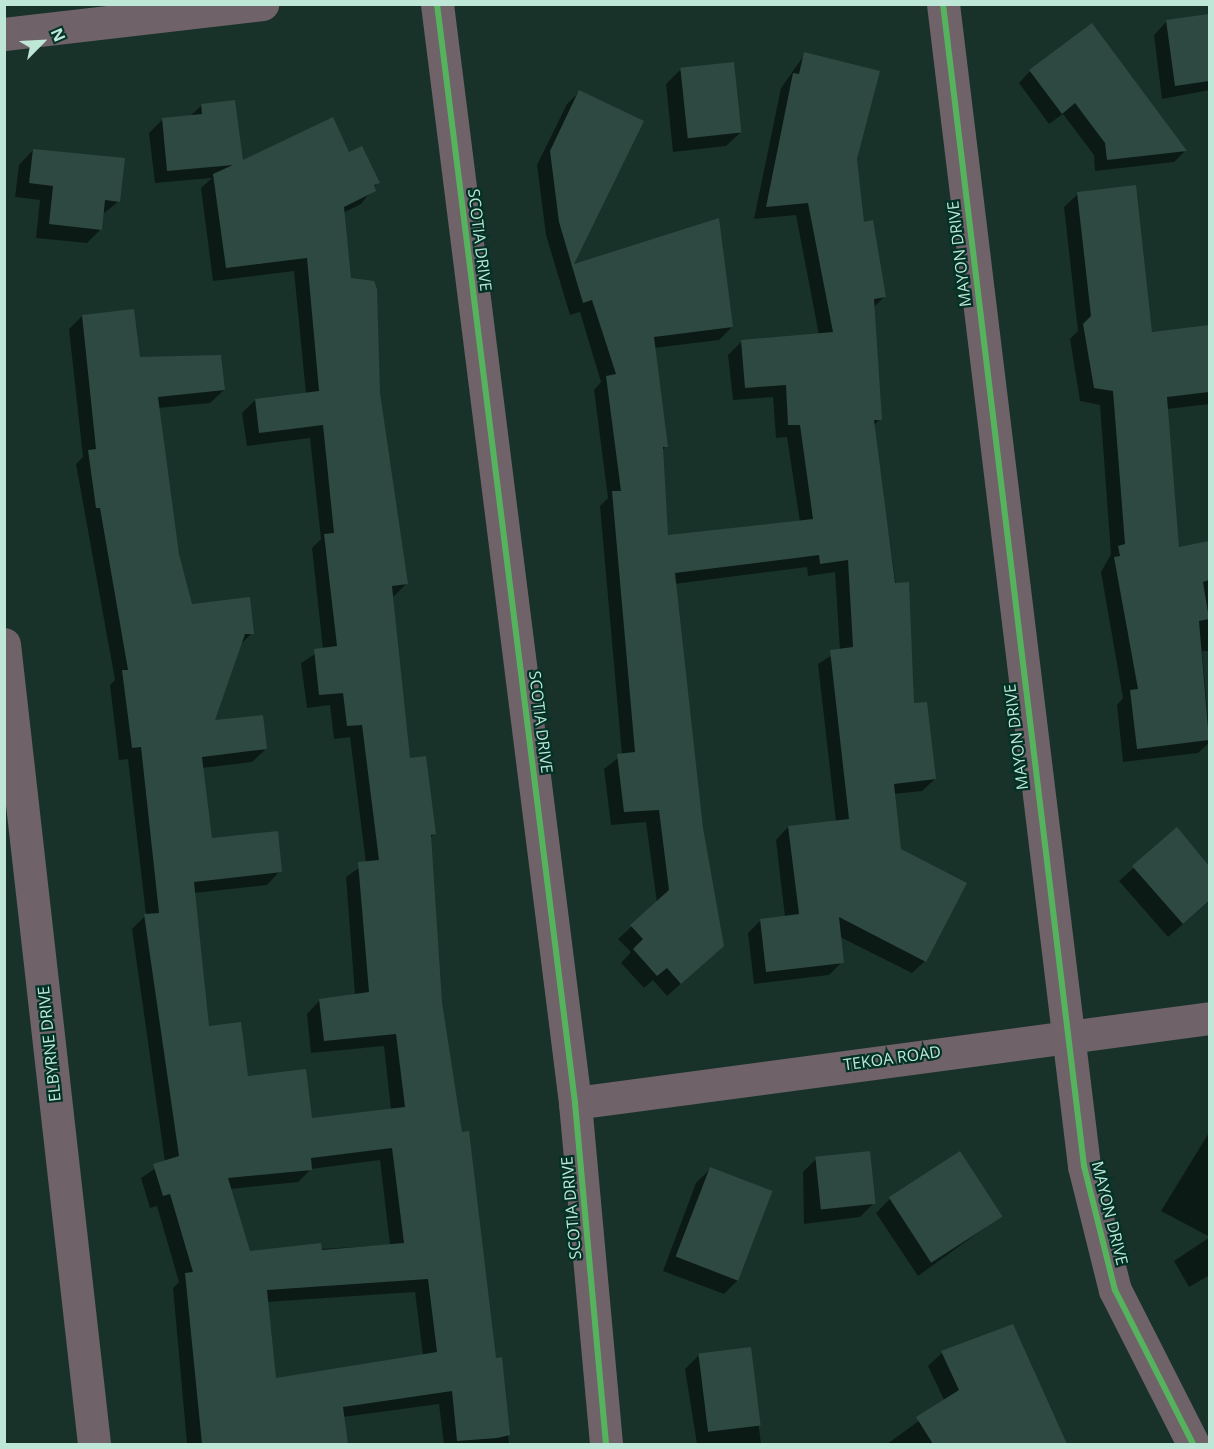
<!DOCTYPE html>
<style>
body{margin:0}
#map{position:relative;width:1214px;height:1449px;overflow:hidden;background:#18322a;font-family:"Open Sans",sans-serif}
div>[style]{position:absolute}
.shadow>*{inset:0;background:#0007}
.building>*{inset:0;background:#2d4941;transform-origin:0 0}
.street>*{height:33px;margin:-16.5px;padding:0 16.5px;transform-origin:16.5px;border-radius:16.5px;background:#6f6269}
.cycleway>*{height:6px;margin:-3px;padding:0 3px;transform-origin:3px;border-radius:3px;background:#56b35d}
span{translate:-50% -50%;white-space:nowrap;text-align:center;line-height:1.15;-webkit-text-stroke:4.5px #013225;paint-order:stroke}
.street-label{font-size:16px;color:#bfe7d7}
.frame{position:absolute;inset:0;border:6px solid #bfe7d7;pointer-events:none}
.north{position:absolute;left:12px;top:12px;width:60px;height:60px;-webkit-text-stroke:4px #013225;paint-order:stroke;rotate:66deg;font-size:16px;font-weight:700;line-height:24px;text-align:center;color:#bfe7d7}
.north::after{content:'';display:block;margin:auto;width:21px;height:27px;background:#bfe7d7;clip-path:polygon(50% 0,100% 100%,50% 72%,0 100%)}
</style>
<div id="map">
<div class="shadow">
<i style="clip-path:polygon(1210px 16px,1210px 90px,1162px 99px,1154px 35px,1167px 21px)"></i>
<i style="clip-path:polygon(805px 54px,856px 159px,863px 223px,885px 296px,873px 308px,880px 419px,873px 426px,913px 705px,935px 779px,922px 791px,894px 794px,900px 850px,925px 961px,912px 973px,840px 937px,842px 962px,829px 975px,754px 984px,748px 933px,761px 920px,785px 917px,776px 840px,788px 827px,836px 822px,818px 664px,840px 650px,835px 572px,808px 576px,807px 567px,674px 584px,709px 959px,667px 996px,653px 980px,644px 988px,621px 963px,631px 952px,618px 939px,657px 903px,646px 822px,611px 825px,604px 769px,622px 755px,600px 506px,608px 498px,594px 390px,601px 382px,580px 312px,570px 315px,546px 235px,537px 165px,567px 104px,580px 91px,642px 122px,571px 266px,718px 220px,732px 327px,719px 340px,654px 348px,666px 446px,662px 451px,667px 537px,800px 522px,787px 437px,776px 438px,773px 397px,733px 400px,728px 355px,741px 342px,819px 335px,796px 215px,754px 219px,781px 88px)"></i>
<i style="clip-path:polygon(680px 70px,741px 132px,726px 146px,673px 152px,666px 84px)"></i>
<i style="clip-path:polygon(1030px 71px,1185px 151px,1174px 162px,1095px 171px,1094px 155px,1063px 114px,1049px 124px,1019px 83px)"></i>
<i style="clip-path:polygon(evenodd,202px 105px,242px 162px,349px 154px,378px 182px,361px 204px,343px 213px,350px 279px,378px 393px,406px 584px,393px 597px,409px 760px,435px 833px,429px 839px,441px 1002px,494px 1360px,500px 1359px,509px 1444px,444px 1444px,439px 1404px,343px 1417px,346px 1444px,187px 1444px,173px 1288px,179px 1282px,157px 1206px,150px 1208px,141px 1178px,165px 1162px,132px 929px,146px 915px,128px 759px,119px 760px,110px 685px,115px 680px,76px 464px,83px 457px,69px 329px,82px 316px,138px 359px,224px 390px,210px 403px,158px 408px,177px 554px,191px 606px,252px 633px,239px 646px,213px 722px,266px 749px,252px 762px,202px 768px,210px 840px,280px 871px,267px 885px,194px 893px,207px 1028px,247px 1078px,310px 1120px,391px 1110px,384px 1046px,311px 1053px,307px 1014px,320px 1000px,355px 995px,346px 877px,366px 863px,350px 737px,334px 739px,330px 705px,307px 708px,301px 663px,323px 649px,312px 548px,321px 539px,310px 438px,247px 446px,242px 413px,255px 400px,306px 394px,294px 271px,213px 281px,201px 188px,212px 178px,155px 183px,149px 133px,162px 120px,189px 117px,202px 105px,380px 1160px,390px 1245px,249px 1253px,230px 1189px,298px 1182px,311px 1169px,380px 1160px,202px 105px,415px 1292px,423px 1355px,274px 1380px,266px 1302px,415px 1292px)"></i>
<i style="clip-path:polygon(33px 150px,119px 201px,102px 215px,101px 229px,87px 243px,36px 238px,40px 200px,15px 197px,19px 165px)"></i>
<i style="clip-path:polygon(1078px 194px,1150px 334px,1210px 326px,1210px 404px,1167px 409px,1177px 548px,1210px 545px,1210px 651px,1202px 651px,1210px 742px,1198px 753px,1123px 762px,1117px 705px,1123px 698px,1101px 572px,1111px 554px,1100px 405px,1080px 401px,1070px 339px,1078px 331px,1064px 207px)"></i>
<i style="clip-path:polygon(1176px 830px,1210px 868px,1210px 901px,1168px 937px,1119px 881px)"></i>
<i style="clip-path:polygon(1210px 1131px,1210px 1237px,1161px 1211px)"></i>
<i style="clip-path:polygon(817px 1158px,874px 1203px,860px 1217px,804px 1224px,803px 1172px)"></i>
<i style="clip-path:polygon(710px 1169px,739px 1279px,724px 1294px,663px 1271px,696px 1183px)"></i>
<i style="clip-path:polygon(890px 1199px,1001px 1216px,918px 1276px,876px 1213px)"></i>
<i style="clip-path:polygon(1210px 1237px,1210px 1275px,1189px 1287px,1174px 1261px)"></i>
<i style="clip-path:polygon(1012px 1326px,1064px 1444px,887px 1444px,945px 1402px,928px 1366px,942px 1353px)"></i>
<i style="clip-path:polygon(749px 1349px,761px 1444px,697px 1444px,685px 1369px,699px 1355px)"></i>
</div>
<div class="building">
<i style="clip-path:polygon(1209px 14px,1209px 81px,1175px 86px,1166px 20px)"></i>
<i style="clip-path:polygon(1092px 23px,1187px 151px,1107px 160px,1105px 143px,1075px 103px,1062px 114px,1029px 70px)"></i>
<i style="clip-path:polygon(804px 52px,880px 71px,857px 159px,864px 222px,873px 220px,886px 297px,874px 299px,882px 420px,874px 420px,895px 583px,909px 582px,914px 703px,927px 702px,936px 779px,894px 784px,901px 849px,967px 883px,926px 962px,839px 917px,844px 963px,766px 972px,760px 919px,799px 914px,788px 826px,849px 819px,830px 650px,853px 647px,848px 560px,820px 564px,819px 555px,675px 573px,703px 828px,724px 946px,681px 984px,667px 968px,657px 976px,633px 949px,643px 939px,630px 925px,669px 890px,659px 810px,624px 812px,617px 754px,635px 752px,612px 491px,621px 491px,606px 376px,616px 374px,592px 300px,583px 303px,559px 222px,550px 151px,579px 90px,644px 121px,574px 264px,719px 218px,733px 327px,654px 337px,668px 447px,663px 447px,668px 535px,813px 519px,800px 425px,788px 425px,786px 385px,745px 388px,741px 340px,833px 332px,808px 203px,766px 207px,793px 73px,799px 74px)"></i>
<i style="left:734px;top:62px;width:71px;height:54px;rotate:84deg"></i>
<i style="clip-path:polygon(evenodd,235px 100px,243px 160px,333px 117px,349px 152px,362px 146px,380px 183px,374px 185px,376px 191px,344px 207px,351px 278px,374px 281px,377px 289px,380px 393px,408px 584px,392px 586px,410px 758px,426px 756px,436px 834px,431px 835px,442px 1002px,462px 1132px,469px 1131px,496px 1358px,502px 1357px,510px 1435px,497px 1438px,457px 1441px,452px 1391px,343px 1407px,348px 1444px,202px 1444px,185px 1273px,193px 1272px,170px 1194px,163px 1196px,153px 1164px,179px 1156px,144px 914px,159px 913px,141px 747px,132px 748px,122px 670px,128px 670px,100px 508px,96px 508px,88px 450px,96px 449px,82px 315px,134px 309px,140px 357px,221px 355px,225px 390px,158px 397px,179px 554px,192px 604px,250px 597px,254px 634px,245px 634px,215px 720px,263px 715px,267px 749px,202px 757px,212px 838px,278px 831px,282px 872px,194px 882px,209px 1026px,241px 1022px,248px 1076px,306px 1069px,312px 1118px,405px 1107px,396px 1034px,324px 1041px,319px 999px,369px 992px,358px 862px,379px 860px,362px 725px,347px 726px,343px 693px,319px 695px,314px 649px,337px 646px,324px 534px,334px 533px,323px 425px,259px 433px,255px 399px,319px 391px,307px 258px,226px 268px,213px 174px,233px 165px,167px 171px,162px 118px,202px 114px,201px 104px,235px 100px,392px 1148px,404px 1243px,322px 1250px,321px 1243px,250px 1251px,228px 1178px,312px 1170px,311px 1158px,392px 1148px,235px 100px,428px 1279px,437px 1352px,276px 1378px,267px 1290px,428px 1279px)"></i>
<i style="clip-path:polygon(33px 149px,125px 158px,120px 202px,105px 200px,102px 230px,49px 224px,53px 186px,29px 183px)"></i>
<i style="clip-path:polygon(1136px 185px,1152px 332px,1209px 325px,1209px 392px,1167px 397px,1179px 547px,1209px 541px,1209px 580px,1203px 582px,1209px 619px,1199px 621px,1209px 740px,1137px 749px,1130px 690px,1138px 689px,1114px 557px,1120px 556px,1118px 546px,1125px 544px,1113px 391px,1094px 388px,1083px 324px,1091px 316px,1077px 192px)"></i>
<i style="clip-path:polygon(1177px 827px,1209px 866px,1209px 901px,1183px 924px,1132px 866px)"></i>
<i style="left:870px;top:1151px;width:53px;height:55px;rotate:84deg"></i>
<i style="left:960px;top:1151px;width:78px;height:85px;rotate:57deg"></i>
<i style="left:710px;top:1167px;width:67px;height:96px;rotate:21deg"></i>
<i style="clip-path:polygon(1013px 1324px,1067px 1444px,933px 1444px,916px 1417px,959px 1390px,941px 1351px)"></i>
<i style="left:751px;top:1347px;width:79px;height:53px;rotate:83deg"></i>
</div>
<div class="street">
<i style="left:437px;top:4px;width:1108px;rotate:82.84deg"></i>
<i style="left:575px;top:1103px;width:342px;rotate:84.8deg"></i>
<i style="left:943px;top:4px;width:1171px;rotate:83.08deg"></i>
<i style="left:1084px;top:1166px;width:128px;rotate:76deg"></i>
<i style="left:1115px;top:1290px;width:173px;rotate:63.1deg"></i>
<i style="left:4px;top:34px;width:260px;rotate:-6.6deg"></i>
<i style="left:4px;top:644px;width:805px;rotate:83.58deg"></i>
<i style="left:575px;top:1103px;width:641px;rotate:-7.62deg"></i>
</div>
<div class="cycleway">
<i style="left:437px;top:4px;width:1108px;rotate:82.84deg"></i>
<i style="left:575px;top:1103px;width:342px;rotate:84.8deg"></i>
<i style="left:943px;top:4px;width:1171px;rotate:83.08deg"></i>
<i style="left:1084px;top:1166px;width:128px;rotate:76deg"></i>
<i style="left:1115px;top:1290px;width:173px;rotate:63.1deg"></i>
</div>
<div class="street-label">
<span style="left:480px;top:240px;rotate:83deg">SCOTIA DRIVE</span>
<span style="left:959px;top:254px;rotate:-97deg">MAYON DRIVE</span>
<span style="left:541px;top:722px;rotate:83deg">SCOTIA DRIVE</span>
<span style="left:1016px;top:737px;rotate:-97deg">MAYON DRIVE</span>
<span style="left:49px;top:1044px;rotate:-96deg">ELBYRNE DRIVE</span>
<span style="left:892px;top:1058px;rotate:-8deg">TEKOA ROAD</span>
<span style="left:571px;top:1208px;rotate:-95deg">SCOTIA DRIVE</span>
<span style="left:1110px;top:1213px;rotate:76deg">MAYON DRIVE</span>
</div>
<div class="frame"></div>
<div class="north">N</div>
</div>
